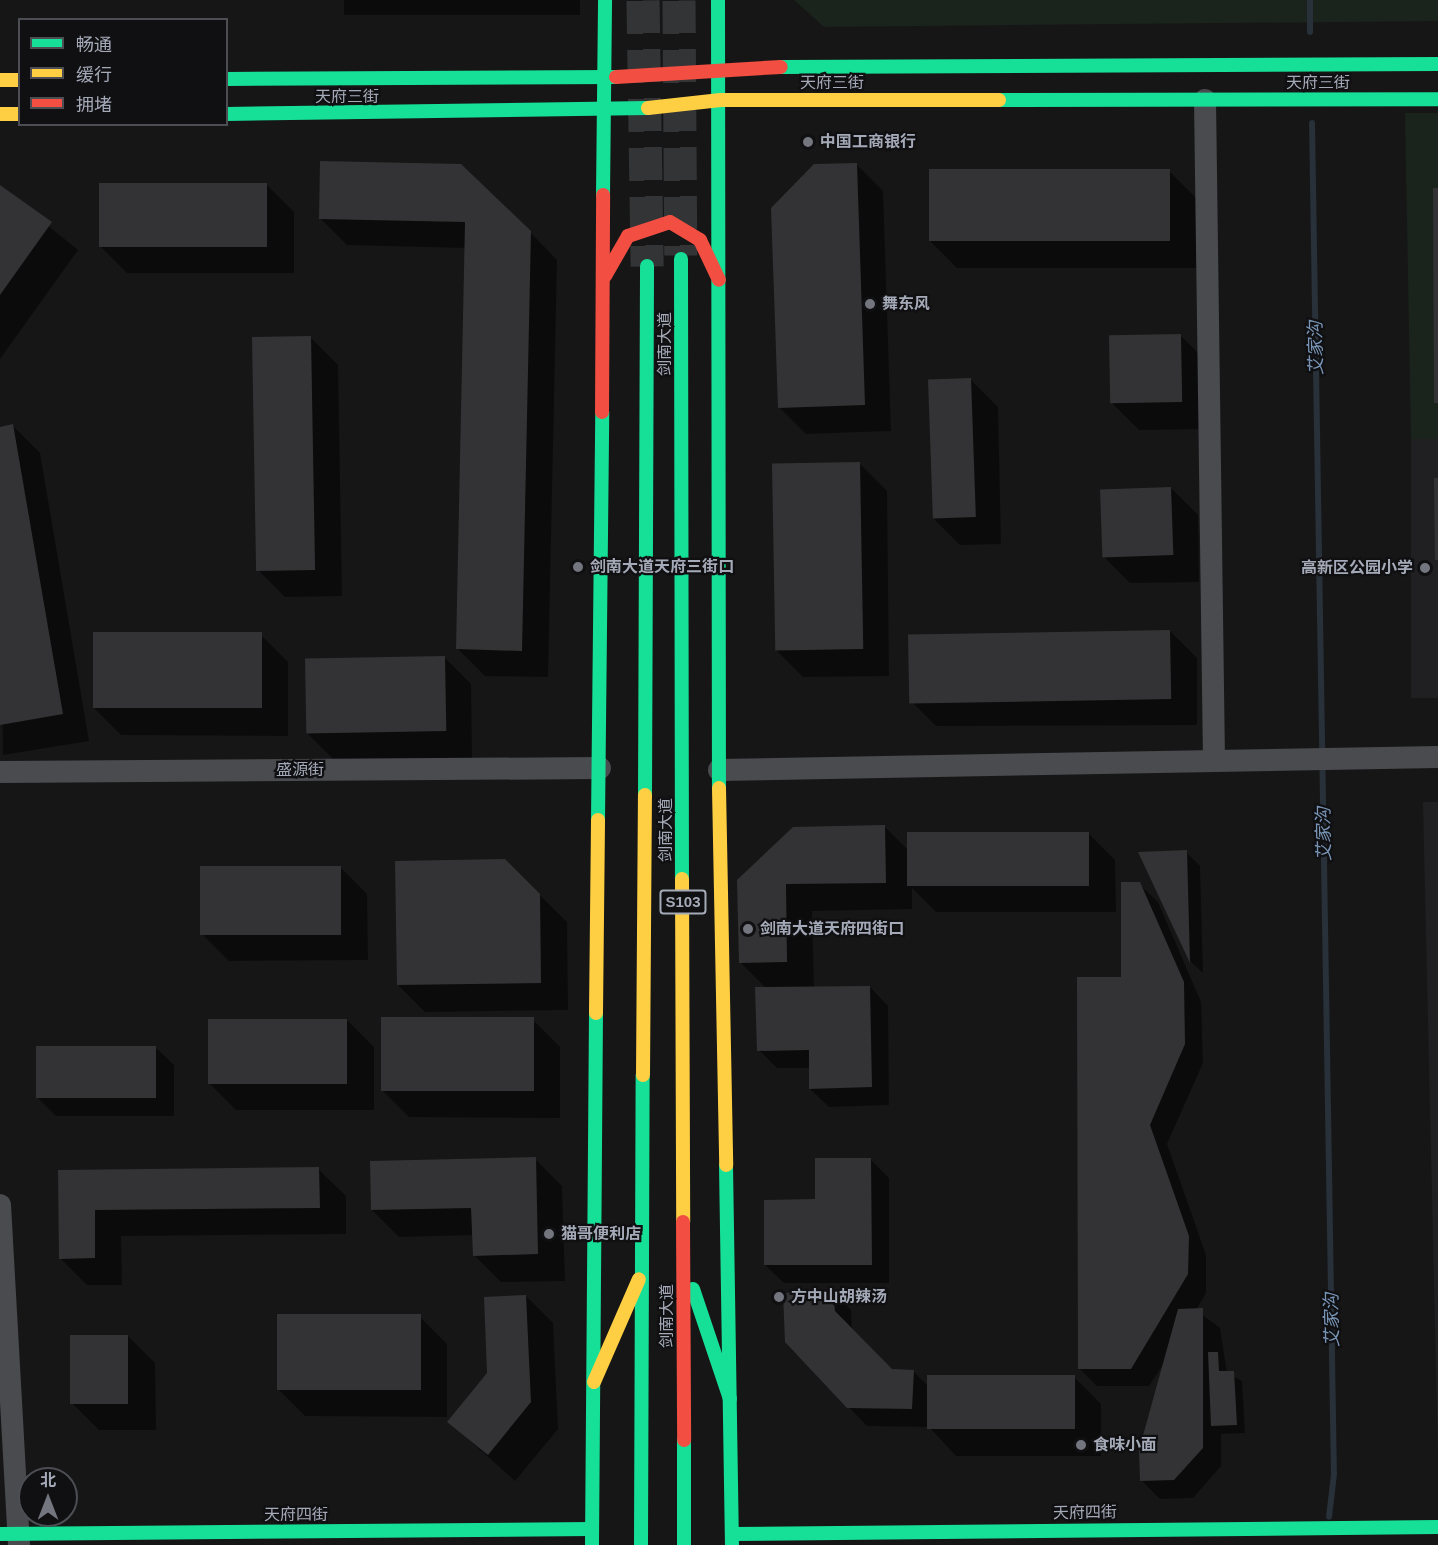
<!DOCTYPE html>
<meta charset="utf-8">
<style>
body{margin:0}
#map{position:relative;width:1438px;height:1545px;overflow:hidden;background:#161616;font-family:Arial,"Noto Sans SC",sans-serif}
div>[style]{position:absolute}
.built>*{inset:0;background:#202022;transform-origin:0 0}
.green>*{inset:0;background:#1b231d}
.shadow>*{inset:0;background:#0007;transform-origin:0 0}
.stream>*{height:6px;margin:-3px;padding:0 3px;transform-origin:3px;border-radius:3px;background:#283039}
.building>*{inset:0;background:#333335;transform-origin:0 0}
.highway-tunnel>*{height:33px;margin-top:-16.5px;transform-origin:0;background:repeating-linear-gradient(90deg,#333436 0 33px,transparent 0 49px)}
.street>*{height:22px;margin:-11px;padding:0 11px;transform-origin:11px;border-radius:11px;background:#494b4f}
.fast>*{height:14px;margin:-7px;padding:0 7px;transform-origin:7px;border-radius:7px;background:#16e098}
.slow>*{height:14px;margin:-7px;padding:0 7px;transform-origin:7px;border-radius:7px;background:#ffcf43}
.jam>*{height:14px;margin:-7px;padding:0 7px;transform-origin:7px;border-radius:7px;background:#f24e42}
.dots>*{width:16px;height:16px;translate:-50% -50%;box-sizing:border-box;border:3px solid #101012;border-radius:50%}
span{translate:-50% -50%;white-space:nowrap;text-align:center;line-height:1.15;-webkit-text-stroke:4.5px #101012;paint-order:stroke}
.shield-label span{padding:2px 4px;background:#101012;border:2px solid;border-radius:4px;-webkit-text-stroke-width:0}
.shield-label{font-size:15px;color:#a5aab8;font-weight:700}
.street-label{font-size:16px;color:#a5aab8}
.poi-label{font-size:16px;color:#a5aab8;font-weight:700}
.left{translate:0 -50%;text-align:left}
.right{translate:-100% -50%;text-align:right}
.water-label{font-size:18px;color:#7995b7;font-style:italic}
.legend{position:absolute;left:18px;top:18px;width:210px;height:108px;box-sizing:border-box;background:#101012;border:2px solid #4c4e54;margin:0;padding:8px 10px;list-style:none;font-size:18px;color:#a5aab8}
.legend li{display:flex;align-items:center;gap:12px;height:30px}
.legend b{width:30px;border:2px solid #4c4e54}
.north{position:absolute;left:18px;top:1467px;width:60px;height:60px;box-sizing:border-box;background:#101012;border:2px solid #4c4e54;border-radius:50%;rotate:0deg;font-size:16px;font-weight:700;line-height:24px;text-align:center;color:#a5aab8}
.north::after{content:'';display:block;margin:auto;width:21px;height:27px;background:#73767f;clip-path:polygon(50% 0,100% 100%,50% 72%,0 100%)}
</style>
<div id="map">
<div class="built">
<i style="left:1411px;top:439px;width:27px;height:259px"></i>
<i style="clip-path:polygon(1423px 802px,1438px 802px,1438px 1456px)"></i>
</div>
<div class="green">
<i style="clip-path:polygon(794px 0,1438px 0,1438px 21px,824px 27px)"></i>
<i style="clip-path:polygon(1405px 113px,1438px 113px,1438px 439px,1411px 439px)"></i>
</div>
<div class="shadow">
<i style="left:344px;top:0;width:236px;height:15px"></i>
<i style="clip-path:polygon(321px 162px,530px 232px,557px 260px,548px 677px,485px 676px,458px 649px,466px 248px,347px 245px,320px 218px)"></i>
<i style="clip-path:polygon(856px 164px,883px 191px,891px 431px,806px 434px,779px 407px)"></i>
<i style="clip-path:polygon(1169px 171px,1196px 198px,1196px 268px,957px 268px,930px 241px)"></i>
<i style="clip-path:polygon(267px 185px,294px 212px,294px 273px,127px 273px,100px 246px)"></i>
<i style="clip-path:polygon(0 187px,78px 250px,0 359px)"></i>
<i style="clip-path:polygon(1180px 335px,1207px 362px,1208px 429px,1139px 430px,1112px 403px)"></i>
<i style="clip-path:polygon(311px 338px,338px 365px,342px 596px,285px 597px,258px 570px)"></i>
<i style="clip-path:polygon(971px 380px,998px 407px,1001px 544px,960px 545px,933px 518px)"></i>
<i style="clip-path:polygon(13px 426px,40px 453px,89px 741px,3px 755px,0 428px)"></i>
<i style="clip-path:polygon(860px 464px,887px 491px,889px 676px,803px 677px,776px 650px)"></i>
<i style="clip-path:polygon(1171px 488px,1198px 515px,1199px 582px,1130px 583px,1103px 556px)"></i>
<i style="clip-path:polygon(1170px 631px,1197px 658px,1197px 725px,936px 726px,909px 699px)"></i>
<i style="clip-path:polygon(261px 635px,288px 662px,288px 736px,121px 735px,94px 708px)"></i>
<i style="clip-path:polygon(444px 657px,471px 684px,472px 758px,334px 760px,307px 733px)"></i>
<i style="clip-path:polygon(885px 827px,909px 851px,1088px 833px,1115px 860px,1116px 912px,936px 912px,912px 888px,912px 909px,812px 911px,814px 988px,870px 987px,888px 1006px,889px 1105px,829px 1107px,810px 1089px,810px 1068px,777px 1068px,759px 1050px,767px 989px,740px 962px,739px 880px)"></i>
<i style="clip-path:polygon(1186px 852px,1200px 866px,1203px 973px,1191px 962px,1140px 853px)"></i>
<i style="clip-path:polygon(505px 861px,567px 922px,568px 1010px,425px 1012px,398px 985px)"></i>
<i style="clip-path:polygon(340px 867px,367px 894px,368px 960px,229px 961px,202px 934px)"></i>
<i style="clip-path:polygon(1139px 884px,1158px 902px,1201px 1002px,1203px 1063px,1167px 1144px,1206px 1255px,1206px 1293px,1196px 1310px,1220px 1328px,1227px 1373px,1242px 1381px,1245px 1433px,1221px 1434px,1221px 1466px,1193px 1498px,1160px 1499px,1141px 1480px,1164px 1363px,1149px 1386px,1097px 1386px,1079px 1368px,1123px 978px)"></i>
<i style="clip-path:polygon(347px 1020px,374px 1047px,374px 1110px,236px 1110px,209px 1083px)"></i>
<i style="clip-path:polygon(533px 1020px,560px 1047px,560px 1118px,409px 1117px,382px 1090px)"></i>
<i style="clip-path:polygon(155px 1047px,174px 1065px,174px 1116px,56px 1116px,37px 1097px)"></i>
<i style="clip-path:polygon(535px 1159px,562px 1186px,565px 1281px,501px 1282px,474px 1255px,474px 1235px,399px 1237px,372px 1210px)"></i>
<i style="clip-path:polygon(871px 1160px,889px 1178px,889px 1283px,784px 1283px,765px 1265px,817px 1201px)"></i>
<i style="clip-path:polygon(318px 1169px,346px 1196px,346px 1234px,121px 1236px,122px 1285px,87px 1285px,60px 1258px,59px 1172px)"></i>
<i style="clip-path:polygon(833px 1292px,851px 1310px,852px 1331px,892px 1370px,914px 1372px,929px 1387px,1074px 1377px,1101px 1404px,1101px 1456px,956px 1456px,929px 1427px,867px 1426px,786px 1342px)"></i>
<i style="clip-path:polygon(526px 1296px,553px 1323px,558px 1429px,515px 1481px,449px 1422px,489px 1373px)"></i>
<i style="clip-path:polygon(420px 1317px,447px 1344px,447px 1417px,305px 1416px,278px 1389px)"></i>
<i style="clip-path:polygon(128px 1336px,155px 1363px,156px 1430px,99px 1430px,72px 1403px)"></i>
</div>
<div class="stream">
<i style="left:1310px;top:0;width:32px;rotate:90deg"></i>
<i style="left:1312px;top:123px;width:1351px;rotate:89.07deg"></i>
<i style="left:1334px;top:1474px;width:43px;rotate:96.6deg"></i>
</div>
<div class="building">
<i style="clip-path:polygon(320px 161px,461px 164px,531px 231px,522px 651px,456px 649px,465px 222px,319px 219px)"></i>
<i style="clip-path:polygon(857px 163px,865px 405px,778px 408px,771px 208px,814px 164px)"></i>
<i style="left:1170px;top:169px;width:72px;height:241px;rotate:90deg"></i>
<i style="left:99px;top:183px;width:168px;height:64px"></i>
<i style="clip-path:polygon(0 185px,52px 222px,0 295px)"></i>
<i style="clip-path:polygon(1433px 188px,1438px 188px,1438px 403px,1434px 403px)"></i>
<i style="left:1181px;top:334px;width:68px;height:72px;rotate:89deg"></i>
<i style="left:311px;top:336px;width:234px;height:59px;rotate:89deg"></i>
<i style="left:971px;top:378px;width:139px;height:43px;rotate:88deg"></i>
<i style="clip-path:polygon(13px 424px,63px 714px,0 725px,0 427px)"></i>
<i style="left:860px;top:462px;width:187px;height:88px;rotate:89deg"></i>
<i style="clip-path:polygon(1434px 478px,1438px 478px,1438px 560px,1435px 560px)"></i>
<i style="left:1171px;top:487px;width:68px;height:71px;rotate:88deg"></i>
<i style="left:1170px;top:630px;width:69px;height:262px;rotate:89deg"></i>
<i style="left:93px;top:632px;width:169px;height:76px"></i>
<i style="left:445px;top:656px;width:75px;height:140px;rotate:89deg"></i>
<i style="clip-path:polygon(885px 825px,886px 883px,786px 884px,787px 962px,739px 963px,737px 880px,793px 827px)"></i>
<i style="left:907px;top:832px;width:182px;height:54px"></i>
<i style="clip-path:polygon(1187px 850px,1190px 963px,1138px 852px)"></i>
<i style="clip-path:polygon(505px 859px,540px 894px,541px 983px,397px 985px,395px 861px)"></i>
<i style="left:200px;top:866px;width:141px;height:69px"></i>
<i style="clip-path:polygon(1121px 882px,1140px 882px,1184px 982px,1185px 1044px,1150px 1125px,1189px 1236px,1188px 1274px,1131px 1369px,1078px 1369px,1077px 977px,1121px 977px)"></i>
<i style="clip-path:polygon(870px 986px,872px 1087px,809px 1089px,809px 1050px,757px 1051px,755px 987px)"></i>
<i style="left:381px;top:1017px;width:153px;height:74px"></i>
<i style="left:208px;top:1019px;width:139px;height:65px"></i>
<i style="left:36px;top:1046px;width:120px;height:52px"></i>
<i style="clip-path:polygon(536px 1157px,538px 1254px,473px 1256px,471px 1208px,371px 1210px,370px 1161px)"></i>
<i style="clip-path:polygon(815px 1158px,871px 1158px,872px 1265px,764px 1265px,764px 1200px,815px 1199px)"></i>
<i style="clip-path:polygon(319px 1167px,320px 1208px,95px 1210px,95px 1258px,59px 1259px,58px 1170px)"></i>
<i style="clip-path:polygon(833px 1291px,835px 1311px,892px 1369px,914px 1370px,912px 1409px,847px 1408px,785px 1342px,783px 1293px)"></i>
<i style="clip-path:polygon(526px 1295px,531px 1402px,488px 1455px,447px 1422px,487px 1373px,484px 1297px)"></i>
<i style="clip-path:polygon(1203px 1308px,1203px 1448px,1174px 1480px,1140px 1481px,1139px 1450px,1178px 1309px)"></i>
<i style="left:277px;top:1314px;width:144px;height:76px"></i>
<i style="left:70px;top:1335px;width:58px;height:69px"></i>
<i style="clip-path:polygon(1208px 1352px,1218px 1352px,1219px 1371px,1234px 1371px,1237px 1425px,1211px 1426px)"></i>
<i style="left:927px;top:1375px;width:148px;height:54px"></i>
</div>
<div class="highway-tunnel">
<i style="left:643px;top:0;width:266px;rotate:89.1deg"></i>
<i style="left:679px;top:0;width:255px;rotate:89.6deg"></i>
</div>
<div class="street">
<i style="left:1205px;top:100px;width:661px;rotate:89.22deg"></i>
<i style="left:719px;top:770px;width:719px;rotate:-1.04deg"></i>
<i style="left:0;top:772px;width:600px;rotate:-0.38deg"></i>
<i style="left:0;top:1205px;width:341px;rotate:86.8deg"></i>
</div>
<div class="fast">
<i style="left:718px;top:0;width:788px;rotate:89.93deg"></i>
<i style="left:781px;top:67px;width:657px;rotate:-0.26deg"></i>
<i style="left:226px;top:79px;width:390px;rotate:-0.3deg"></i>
<i style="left:999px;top:100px;width:439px;rotate:-0.1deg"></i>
<i style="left:226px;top:114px;width:422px;rotate:-0.8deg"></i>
<i style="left:603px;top:195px;width:195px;rotate:-89.4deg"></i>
<i style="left:681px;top:259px;width:620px;rotate:89.91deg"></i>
<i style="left:645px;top:795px;width:529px;rotate:-89.78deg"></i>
<i style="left:598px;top:820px;width:408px;rotate:-89.4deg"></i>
<i style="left:726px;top:1165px;width:380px;rotate:89.1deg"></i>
<i style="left:693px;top:1289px;width:116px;rotate:71.4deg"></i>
<i style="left:684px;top:1440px;width:105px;rotate:90deg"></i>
<i style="left:0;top:1534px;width:592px;rotate:-0.48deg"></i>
<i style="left:733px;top:1534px;width:705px;rotate:-0.57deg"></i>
<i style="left:592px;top:1545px;width:532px;rotate:-89.57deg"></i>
<i style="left:641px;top:1545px;width:470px;rotate:-89.8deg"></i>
</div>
<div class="slow">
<i style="left:0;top:80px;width:20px"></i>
<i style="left:648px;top:108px;width:73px;rotate:-6.3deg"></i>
<i style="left:721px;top:100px;width:278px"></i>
<i style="left:0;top:114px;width:20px"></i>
<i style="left:719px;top:788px;width:377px;rotate:88.9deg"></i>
<i style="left:682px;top:879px;width:343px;rotate:89.8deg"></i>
<i style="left:596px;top:1013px;width:193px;rotate:-89.4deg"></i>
<i style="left:643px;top:1075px;width:280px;rotate:-89.6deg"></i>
<i style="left:594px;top:1382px;width:112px;rotate:-66.4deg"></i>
</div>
<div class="jam">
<i style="left:616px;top:77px;width:165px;rotate:-3.5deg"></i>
<i style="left:605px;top:276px;width:46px;rotate:-60.1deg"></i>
<i style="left:628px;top:236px;width:44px;rotate:-18.4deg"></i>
<i style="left:670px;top:222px;width:35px;rotate:31deg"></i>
<i style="left:700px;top:240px;width:44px;rotate:64.6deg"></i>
<i style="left:602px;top:412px;width:217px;rotate:-89.7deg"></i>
<i style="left:683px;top:1222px;width:218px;rotate:89.7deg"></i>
</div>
<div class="dots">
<i style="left:808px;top:142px;background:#73767f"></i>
<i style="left:870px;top:304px;background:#73767f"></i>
<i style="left:578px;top:567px;background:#73767f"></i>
<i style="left:1425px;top:568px;background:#73767f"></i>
<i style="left:748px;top:929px;background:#73767f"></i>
<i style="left:549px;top:1234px;background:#73767f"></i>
<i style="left:779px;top:1297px;background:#73767f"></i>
<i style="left:1081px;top:1445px;background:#73767f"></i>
</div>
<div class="shield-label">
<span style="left:683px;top:902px">S103</span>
</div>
<div class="street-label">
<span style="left:832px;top:83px">天府三街</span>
<span style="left:1318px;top:83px">天府三街</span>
<span style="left:347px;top:97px">天府三街</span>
<span style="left:665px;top:344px;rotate:-90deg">剑南大道</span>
<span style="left:300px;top:770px">盛源街</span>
<span style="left:666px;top:830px;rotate:-90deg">剑南大道</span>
<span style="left:667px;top:1316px;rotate:-90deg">剑南大道</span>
<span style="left:1085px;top:1513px;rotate:-1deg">天府四街</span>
<span style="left:296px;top:1515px">天府四街</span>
</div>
<div class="poi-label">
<span class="left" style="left:820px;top:142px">中国工商银行</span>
<span class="left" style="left:882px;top:304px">舞东风</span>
<span class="left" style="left:590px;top:567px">剑南大道天府三街口</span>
<span class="right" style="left:1413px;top:568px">高新区公园小学</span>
<span class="left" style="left:760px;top:929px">剑南大道天府四街口</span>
<span class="left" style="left:561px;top:1234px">猫哥便利店</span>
<span class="left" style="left:791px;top:1297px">方中山胡辣汤</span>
<span class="left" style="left:1093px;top:1445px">食味小面</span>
</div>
<div class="water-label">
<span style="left:1316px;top:348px;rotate:-91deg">艾家沟</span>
<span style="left:1324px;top:834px;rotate:-91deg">艾家沟</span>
<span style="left:1332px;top:1320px;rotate:-91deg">艾家沟</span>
</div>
<ul class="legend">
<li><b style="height:8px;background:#16e098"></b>畅通</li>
<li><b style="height:8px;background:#ffcf43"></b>缓行</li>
<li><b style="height:8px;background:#f24e42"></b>拥堵</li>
</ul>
<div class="north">北</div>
</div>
